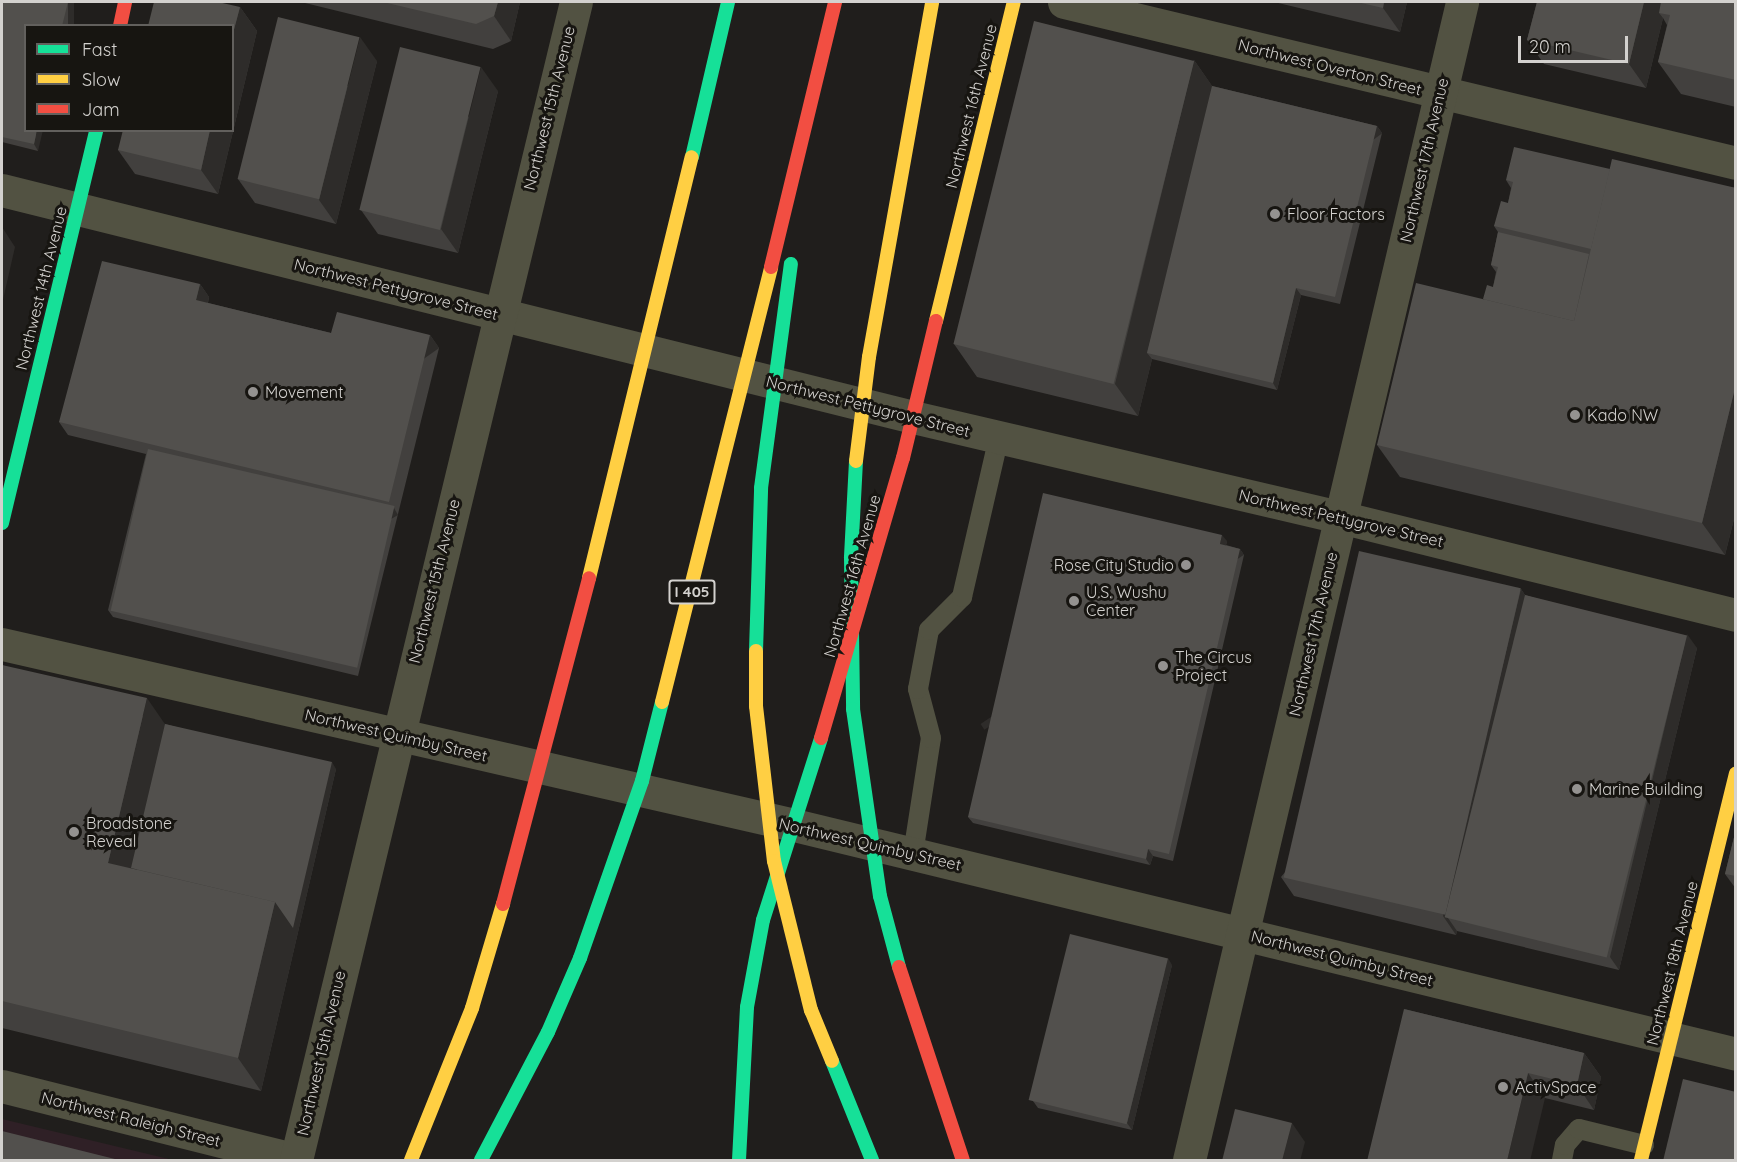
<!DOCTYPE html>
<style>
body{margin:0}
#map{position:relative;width:1737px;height:1162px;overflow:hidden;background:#201e1c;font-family:Quicksand,sans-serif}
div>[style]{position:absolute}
.commercial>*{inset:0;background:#2f2026}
.lane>*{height:20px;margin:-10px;padding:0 10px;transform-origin:10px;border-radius:10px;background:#525242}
.street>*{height:33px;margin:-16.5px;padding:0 16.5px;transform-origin:16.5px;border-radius:16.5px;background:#525242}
.fast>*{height:14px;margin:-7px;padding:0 7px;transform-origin:7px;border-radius:7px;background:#16e098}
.slow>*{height:14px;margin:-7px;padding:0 7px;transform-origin:7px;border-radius:7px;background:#ffcf43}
.jam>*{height:14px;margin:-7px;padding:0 7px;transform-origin:7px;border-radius:7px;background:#f24e42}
.wall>*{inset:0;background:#42403e}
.shaded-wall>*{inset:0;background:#2e2c2a;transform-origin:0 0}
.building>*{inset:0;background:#52504d;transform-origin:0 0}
.dots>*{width:16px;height:16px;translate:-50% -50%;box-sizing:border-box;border:3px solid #171511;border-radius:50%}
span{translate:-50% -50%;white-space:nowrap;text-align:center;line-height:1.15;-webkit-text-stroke:6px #171511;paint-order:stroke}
.shield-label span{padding:2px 4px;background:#171511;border:2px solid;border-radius:4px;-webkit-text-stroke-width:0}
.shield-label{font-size:15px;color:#d3d1ce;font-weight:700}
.street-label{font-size:16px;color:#d3d1ce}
.poi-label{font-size:16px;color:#d3d1ce}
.left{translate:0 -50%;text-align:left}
.right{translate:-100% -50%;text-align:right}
.frame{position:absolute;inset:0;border:3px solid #d3d1ce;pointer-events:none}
.legend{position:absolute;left:24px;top:24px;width:210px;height:108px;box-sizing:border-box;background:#171511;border:2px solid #62605d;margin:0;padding:8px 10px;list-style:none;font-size:18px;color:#d3d1ce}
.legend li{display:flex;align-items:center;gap:12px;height:30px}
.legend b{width:30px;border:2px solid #62605d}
.scale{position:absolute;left:1518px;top:36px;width:110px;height:27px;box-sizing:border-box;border:3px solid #d3d1ce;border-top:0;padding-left:8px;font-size:18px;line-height:21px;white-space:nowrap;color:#d3d1ce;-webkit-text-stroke:4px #171511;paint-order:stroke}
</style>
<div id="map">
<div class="commercial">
<i style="clip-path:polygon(2px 1119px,173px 1160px,2px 1160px)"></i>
</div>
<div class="lane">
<i style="left:913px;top:854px;width:117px;rotate:-81.2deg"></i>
<i style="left:931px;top:738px;width:51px;rotate:-104.9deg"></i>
<i style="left:918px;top:689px;width:60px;rotate:-79.4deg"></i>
<i style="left:929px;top:630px;width:47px;rotate:-45deg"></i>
<i style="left:962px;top:597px;width:164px;rotate:-77deg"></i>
<i style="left:1562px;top:1160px;width:15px;rotate:-79deg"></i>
<i style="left:1565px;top:1145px;width:21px;rotate:-49deg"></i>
<i style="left:1579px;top:1129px;width:67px;rotate:13.8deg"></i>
</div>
<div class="street">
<i style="left:1064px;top:2px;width:691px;rotate:13.47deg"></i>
<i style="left:2px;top:190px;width:939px;rotate:13.99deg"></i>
<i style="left:913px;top:417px;width:439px;rotate:13.2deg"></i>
<i style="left:1340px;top:517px;width:408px;rotate:13.9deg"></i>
<i style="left:2px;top:644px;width:812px;rotate:12.87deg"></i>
<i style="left:794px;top:825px;width:969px;rotate:13.66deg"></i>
<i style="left:2px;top:1086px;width:303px;rotate:14.1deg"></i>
<i style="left:296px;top:1160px;width:1191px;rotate:-76.41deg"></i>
<i style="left:1189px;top:1160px;width:1190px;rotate:-76.73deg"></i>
</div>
<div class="fast">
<i style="left:692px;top:157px;width:159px;rotate:-76.9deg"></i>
<i style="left:856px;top:461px;width:97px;rotate:93deg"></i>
<i style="left:851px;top:558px;width:151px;rotate:89.2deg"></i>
<i style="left:853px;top:709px;width:189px;rotate:81.8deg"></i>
<i style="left:880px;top:896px;width:73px;rotate:75deg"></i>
<i style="left:2px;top:523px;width:404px;rotate:-76.5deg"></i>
<i style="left:756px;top:651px;width:163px;rotate:-88.2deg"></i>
<i style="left:761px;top:488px;width:226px;rotate:-82.4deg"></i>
<i style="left:832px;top:1061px;width:107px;rotate:68deg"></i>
<i style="left:481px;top:1160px;width:144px;rotate:-62.4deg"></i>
<i style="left:548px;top:1032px;width:81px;rotate:-66.6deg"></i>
<i style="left:580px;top:958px;width:188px;rotate:-70.7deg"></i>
<i style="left:642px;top:781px;width:81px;rotate:-75.8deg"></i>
<i style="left:739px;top:1160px;width:153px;rotate:-87deg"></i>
<i style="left:747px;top:1007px;width:88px;rotate:-79.6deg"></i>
<i style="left:763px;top:920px;width:191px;rotate:-72.3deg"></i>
</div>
<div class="slow">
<i style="left:936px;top:321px;width:328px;rotate:-76.3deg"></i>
<i style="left:856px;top:461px;width:105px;rotate:-82.9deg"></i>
<i style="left:869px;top:357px;width:361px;rotate:-79.9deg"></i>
<i style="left:589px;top:578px;width:433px;rotate:-76.3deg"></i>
<i style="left:756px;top:651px;width:55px;rotate:90deg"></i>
<i style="left:756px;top:706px;width:156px;rotate:83.4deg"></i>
<i style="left:774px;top:861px;width:154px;rotate:76.1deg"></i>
<i style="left:811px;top:1010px;width:55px;rotate:67.6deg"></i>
<i style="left:662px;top:702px;width:448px;rotate:-75.9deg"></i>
<i style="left:411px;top:1160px;width:164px;rotate:-68.1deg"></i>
<i style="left:472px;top:1008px;width:109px;rotate:-73.4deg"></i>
<i style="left:1641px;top:1160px;width:398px;rotate:-76.2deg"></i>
</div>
<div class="jam">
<i style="left:120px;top:26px;width:25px;rotate:-78deg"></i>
<i style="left:771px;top:267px;width:273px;rotate:-76.4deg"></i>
<i style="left:821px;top:738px;width:292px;rotate:-73.7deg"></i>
<i style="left:903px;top:458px;width:141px;rotate:-76.5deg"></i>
<i style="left:503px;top:904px;width:337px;rotate:-75.2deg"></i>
<i style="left:899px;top:967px;width:203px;rotate:71.7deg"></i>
</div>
<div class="wall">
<i style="clip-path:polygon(2px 2px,74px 2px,68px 26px,26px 26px,38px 151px,2px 142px)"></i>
<i style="clip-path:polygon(301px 2px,520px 2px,511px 41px,493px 49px)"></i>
<i style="clip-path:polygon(1274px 2px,1407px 2px,1400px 32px)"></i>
<i style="clip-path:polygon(1537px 2px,1736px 2px,1736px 107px,1681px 94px,1658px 62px,1667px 25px,1663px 18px,1646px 88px,1544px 64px,1527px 40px)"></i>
<i style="clip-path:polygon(240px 7px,257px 31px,218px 194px,135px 174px,118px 150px)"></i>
<i style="clip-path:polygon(1194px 60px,1212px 86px,1377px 126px,1382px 133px,1340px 304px,1301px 295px,1277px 390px,1152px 359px,1138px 416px,977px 377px,954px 344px)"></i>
<i style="clip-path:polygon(377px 61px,336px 224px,255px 203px,238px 179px)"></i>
<i style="clip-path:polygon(498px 91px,458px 253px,378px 234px,361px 210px)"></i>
<i style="clip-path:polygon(1610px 169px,1736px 188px,1736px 511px,1725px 555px,1400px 477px,1377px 445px,1493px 287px,1496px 272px,1491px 265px,1498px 232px,1494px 226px,1508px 203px,1511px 188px,1506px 180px)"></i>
<i style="clip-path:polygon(200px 284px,209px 297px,208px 303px,331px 333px,430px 335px,439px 348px,358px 676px,113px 617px,108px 610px,146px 454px,68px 435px,59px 422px)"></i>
<i style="clip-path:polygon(1227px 541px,1226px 545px,1240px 549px,1244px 555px,1173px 861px,1153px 856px,1150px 865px,973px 823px,968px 817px)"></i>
<i style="clip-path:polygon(1521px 589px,1525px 595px,1697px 648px,1619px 970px,1457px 931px,1456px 935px,1294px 896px,1281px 877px)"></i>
<i style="clip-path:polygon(2px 665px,165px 724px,336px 769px,261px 1091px,2px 1028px)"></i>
<i style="clip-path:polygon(1736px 829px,1736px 889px,1725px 874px)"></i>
<i style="clip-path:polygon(1172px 965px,1132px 1130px,1038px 1108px,1033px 1101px)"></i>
<i style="clip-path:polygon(1404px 1009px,1584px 1053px,1601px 1077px,1594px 1110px,1545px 1098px)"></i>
</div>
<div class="shaded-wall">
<i style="left:68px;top:2px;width:6px;height:25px"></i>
<i style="clip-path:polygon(498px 2px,520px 2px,511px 41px,494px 16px)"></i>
<i style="clip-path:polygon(1384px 2px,1407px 2px,1400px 32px,1383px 8px)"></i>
<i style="clip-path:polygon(1644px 2px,1667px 2px,1659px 13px,1663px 18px,1646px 88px,1629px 64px)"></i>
<i style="clip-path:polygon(240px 7px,257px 31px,218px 194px,201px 170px,210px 130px,232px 130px,232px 37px)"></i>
<i style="clip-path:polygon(360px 37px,377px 61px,336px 224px,319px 200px)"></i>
<i style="clip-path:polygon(1194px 60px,1217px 93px,1147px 353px,1152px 359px,1138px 416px,1115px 384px)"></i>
<i style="clip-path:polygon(481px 67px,498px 91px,458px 253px,441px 229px)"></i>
<i style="left:1377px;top:126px;width:9px;height:176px;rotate:54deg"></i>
<i style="clip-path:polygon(37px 130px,43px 130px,38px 151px,34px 144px)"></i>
<i style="clip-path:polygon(2px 227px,15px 247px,2px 304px)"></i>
<i style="clip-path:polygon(200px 284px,209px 297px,205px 313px,196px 300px)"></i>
<i style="clip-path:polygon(1296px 288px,1301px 295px,1277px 390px,1273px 383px)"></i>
<i style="left:430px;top:335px;width:16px;height:172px;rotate:55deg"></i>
<i style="clip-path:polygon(1736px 384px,1736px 511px,1725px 555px,1702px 523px)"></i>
<i style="left:394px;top:508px;width:8px;height:167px;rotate:60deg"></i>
<i style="clip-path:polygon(1222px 535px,1227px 541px,1225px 551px,1220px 544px)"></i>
<i style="left:1240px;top:549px;width:7px;height:313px;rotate:56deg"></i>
<i style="clip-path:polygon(1521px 589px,1534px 609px,1448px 918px,1457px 931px,1456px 935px,1443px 916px)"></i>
<i style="clip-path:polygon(1687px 634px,1697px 648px,1619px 970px,1610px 957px)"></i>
<i style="clip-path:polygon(147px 698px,169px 730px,132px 890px,108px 863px)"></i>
<i style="clip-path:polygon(332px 762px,336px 769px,261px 1091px,238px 1058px,275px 902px)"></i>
<i style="clip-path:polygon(1148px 849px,1153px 856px,1150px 865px,1146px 859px)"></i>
<i style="clip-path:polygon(1168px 958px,1172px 965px,1132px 1130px,1127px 1123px)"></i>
<i style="clip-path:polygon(1584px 1053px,1601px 1077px,1594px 1110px,1577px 1085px)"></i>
<i style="clip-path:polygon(1528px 1073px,1545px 1098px,1530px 1161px,1507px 1161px)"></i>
<i style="clip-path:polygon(1292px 1123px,1305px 1142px,1300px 1161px,1282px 1161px)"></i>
</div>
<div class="building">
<i style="clip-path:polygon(2px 2px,68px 2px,62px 26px,26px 26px,26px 130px,37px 130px,34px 144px,2px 137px)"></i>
<i style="clip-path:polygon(154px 2px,218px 2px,240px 7px,232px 37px,232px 26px,148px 26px)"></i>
<i style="clip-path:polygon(383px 2px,498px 2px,494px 16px,476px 24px)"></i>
<i style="clip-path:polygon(1357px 2px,1384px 2px,1383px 8px)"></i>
<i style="clip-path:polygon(1537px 2px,1644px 2px,1629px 64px,1527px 40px)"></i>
<i style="clip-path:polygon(1661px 2px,1736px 2px,1736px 80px,1658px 62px,1670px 15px,1659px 13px)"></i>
<i style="left:278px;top:17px;width:84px;height:167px;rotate:14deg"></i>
<i style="left:1034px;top:21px;width:165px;height:333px;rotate:14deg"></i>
<i style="left:400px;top:47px;width:83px;height:168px;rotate:14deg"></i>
<i style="clip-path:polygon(1212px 86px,1377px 126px,1335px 297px,1296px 288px,1273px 383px,1147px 353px)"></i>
<i style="clip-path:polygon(123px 130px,210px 130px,201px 170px,118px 150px)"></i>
<i style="clip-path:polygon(1514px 147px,1610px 169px,1591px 249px,1494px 226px,1501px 201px,1508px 203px,1513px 182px,1506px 180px)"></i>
<i style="clip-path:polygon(1612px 159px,1736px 188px,1736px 384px,1702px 523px,1377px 445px,1416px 283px,1574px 321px)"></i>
<i style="clip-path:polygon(1498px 232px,1589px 254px,1574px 321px,1483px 299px,1487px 285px,1493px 287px,1498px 267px,1491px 265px)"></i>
<i style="clip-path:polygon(102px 261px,200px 284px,196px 300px,331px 333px,337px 312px,430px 335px,389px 502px,59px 422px)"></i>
<i style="left:148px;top:449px;width:253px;height:166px;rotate:13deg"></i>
<i style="clip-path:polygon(1043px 493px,1222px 535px,1220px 544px,1240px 549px,1169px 854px,1148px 849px,1146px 859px,968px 817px)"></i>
<i style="left:1359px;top:551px;width:166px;height:335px;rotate:13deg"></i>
<i style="left:1525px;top:595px;width:167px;height:332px;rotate:14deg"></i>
<i style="clip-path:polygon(2px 665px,147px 698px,108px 863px,275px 902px,238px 1058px,2px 1001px)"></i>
<i style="clip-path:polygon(165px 724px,332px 762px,293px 928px,275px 902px,131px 868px)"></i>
<i style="clip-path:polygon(1736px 829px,1736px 876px,1725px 874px)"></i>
<i style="left:1070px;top:934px;width:101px;height:171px;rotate:14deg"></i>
<i style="clip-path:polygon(1404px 1009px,1584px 1053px,1577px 1085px,1528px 1073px,1507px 1161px,1367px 1161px)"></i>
<i style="clip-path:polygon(1683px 1079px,1736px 1092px,1736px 1161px,1663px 1161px)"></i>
<i style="clip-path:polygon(1235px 1109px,1292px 1123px,1282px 1161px,1222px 1161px)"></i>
<i style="clip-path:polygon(2px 1131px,123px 1161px,2px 1161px)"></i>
</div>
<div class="dots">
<i style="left:1275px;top:214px;background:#949290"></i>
<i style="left:253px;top:392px;background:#949290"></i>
<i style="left:1575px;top:415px;background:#949290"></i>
<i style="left:1186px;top:565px;background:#949290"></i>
<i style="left:1074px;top:601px;background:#949290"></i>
<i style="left:1163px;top:666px;background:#949290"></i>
<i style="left:1577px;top:789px;background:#949290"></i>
<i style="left:74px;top:832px;background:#949290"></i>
<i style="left:1503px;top:1087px;background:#949290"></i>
</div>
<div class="shield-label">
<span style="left:692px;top:592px">I 405</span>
</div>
<div class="street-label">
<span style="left:1330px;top:67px;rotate:14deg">Northwest Overton Street</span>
<span style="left:971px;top:106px;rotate:-76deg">Northwest 16th Avenue</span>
<span style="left:549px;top:108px;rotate:-76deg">Northwest 15th Avenue</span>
<span style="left:1424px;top:160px;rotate:-77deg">Northwest 17th Avenue</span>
<span style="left:41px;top:288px;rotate:-76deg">Northwest 14th Avenue</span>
<span style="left:396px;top:289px;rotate:14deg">Northwest Pettygrove Street</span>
<span style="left:868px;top:406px;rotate:14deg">Northwest Pettygrove Street</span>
<span style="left:1341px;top:518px;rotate:13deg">Northwest Pettygrove Street</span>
<span style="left:852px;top:576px;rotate:-74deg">Northwest 16th Avenue</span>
<span style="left:434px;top:581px;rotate:-76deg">Northwest 15th Avenue</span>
<span style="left:1313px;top:634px;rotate:-77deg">Northwest 17th Avenue</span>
<span style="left:396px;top:735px;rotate:13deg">Northwest Quimby Street</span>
<span style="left:870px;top:844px;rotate:13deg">Northwest Quimby Street</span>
<span style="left:1342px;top:958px;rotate:14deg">Northwest Quimby Street</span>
<span style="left:1672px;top:963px;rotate:-76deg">Northwest 18th Avenue</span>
<span style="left:321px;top:1053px;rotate:-77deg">Northwest 15th Avenue</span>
<span style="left:131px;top:1119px;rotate:14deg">Northwest Raleigh Street</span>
</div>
<div class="poi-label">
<span class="left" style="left:1287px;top:214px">Floor Factors</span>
<span class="left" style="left:265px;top:392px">Movement</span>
<span class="left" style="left:1587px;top:415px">Kado NW</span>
<span class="right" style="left:1174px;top:565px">Rose City Studio</span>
<span class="left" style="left:1086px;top:601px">U.S. Wushu<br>Center</span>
<span class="left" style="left:1175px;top:666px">The Circus<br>Project</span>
<span class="left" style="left:1589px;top:789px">Marine Building</span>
<span class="left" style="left:86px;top:832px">Broadstone<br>Reveal</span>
<span class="left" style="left:1515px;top:1087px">ActivSpace</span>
</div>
<div class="frame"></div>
<ul class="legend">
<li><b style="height:8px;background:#16e098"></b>Fast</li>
<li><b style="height:8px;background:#ffcf43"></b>Slow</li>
<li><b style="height:8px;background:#f24e42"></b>Jam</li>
</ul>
<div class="scale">20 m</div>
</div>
